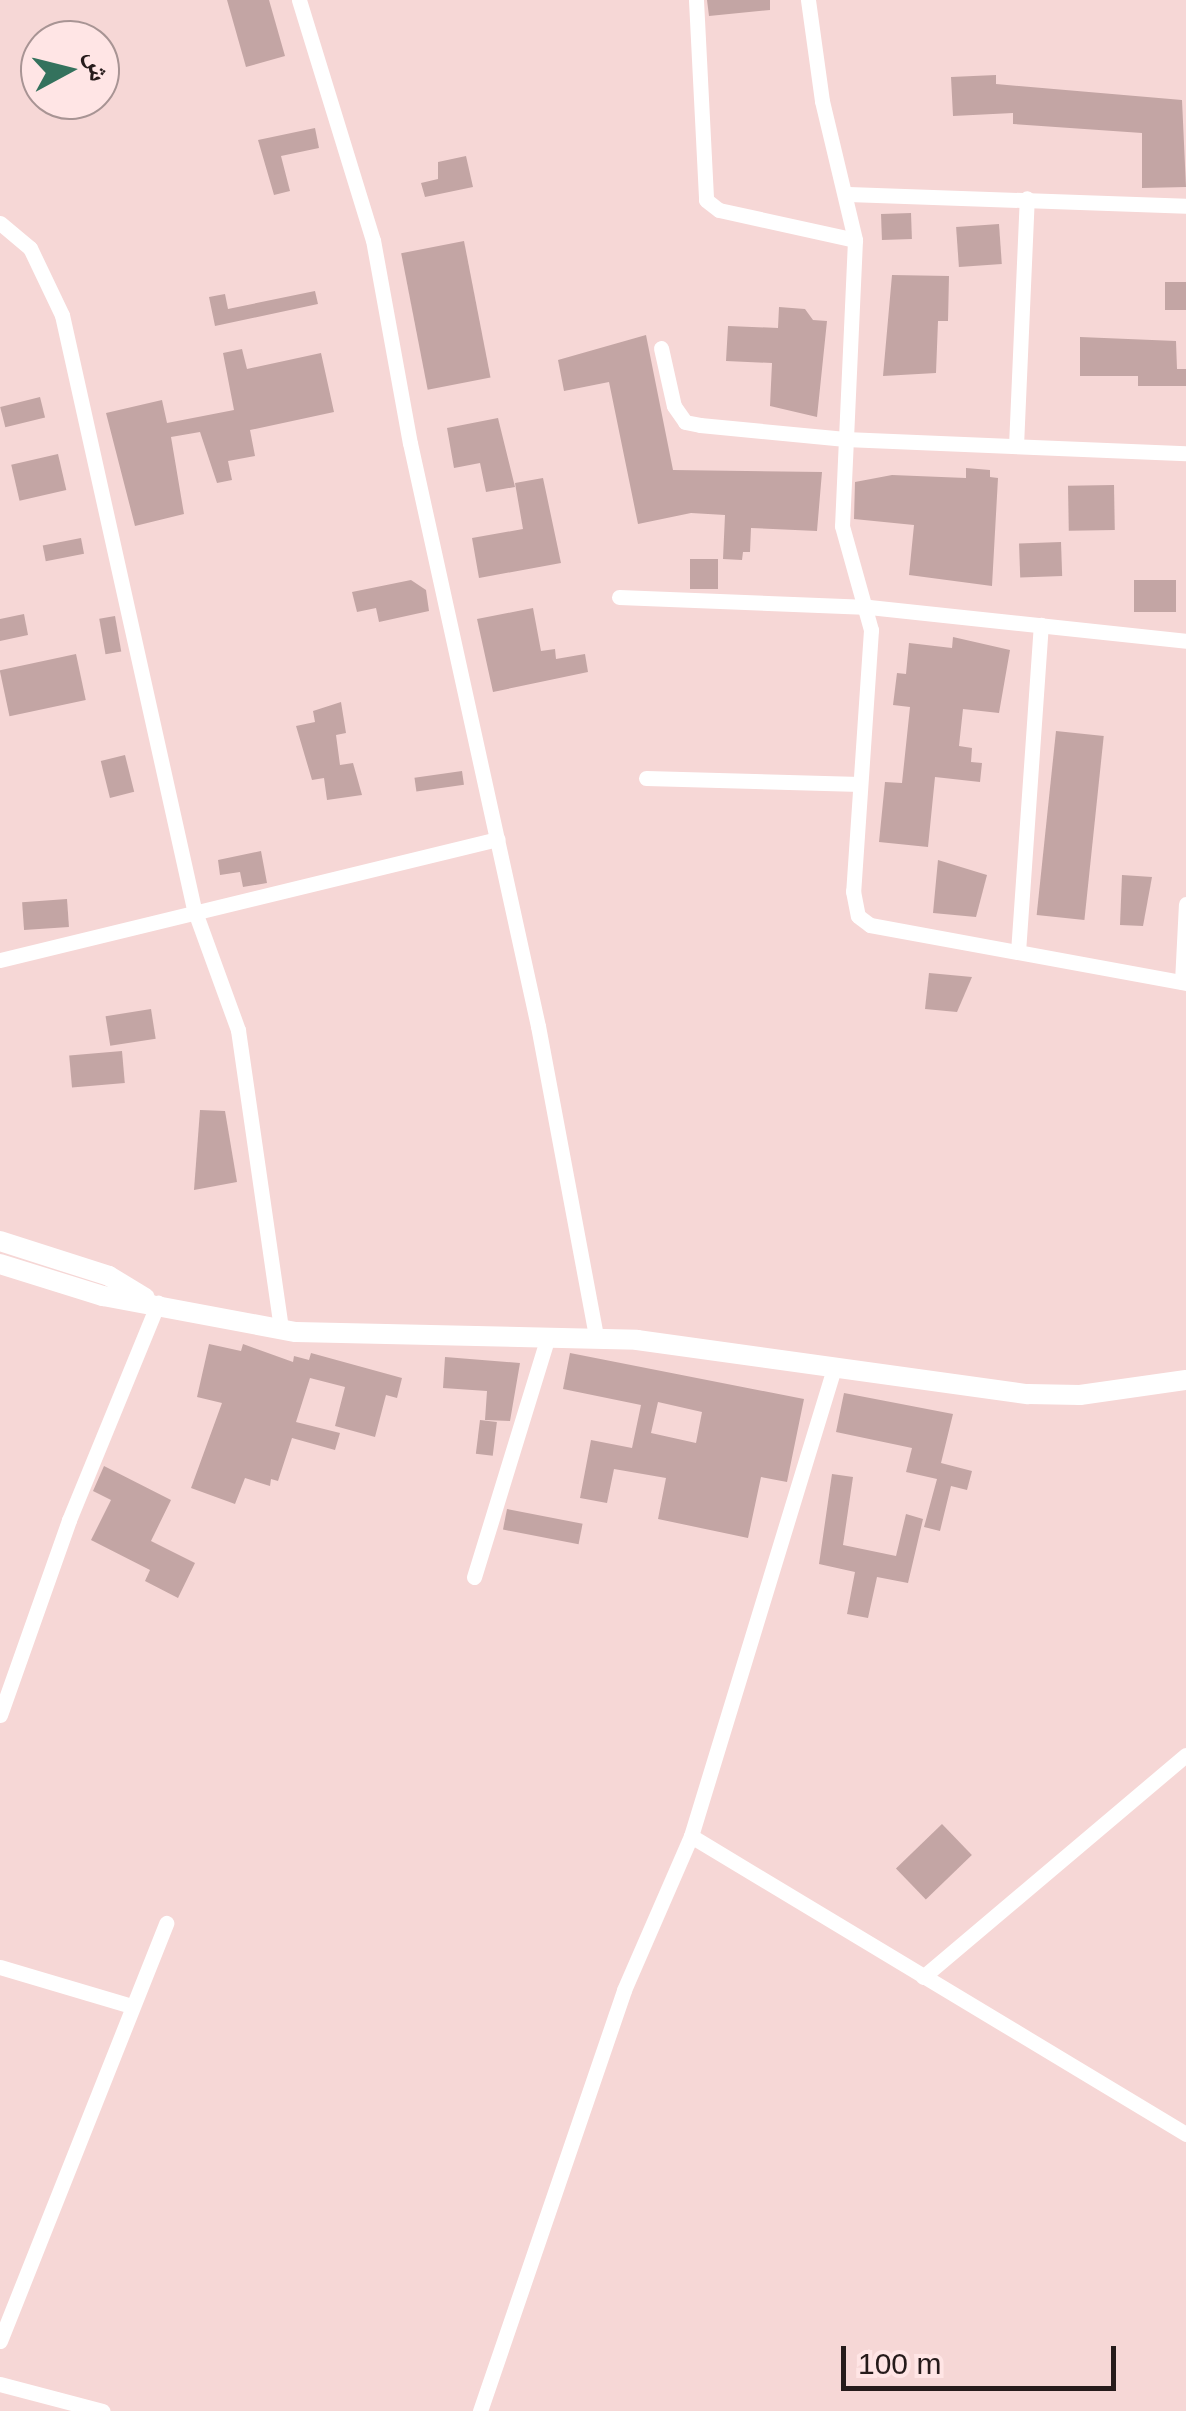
<!DOCTYPE html>
<meta charset="utf-8">
<style>
body{margin:0}
#map{position:relative;width:1186px;height:2411px;overflow:hidden;background:#f6d7d6;font-family:Arial,"Noto Naskh Arabic",sans-serif}
div>[style]{position:absolute}
.building>*{inset:0;background:#c3a5a4;transform-origin:0 0}
.minor>*{height:15px;margin:-7.5px;padding:0 7.5px;transform-origin:7.5px;border-radius:7.5px;background:#fff}
.tertiary>*{height:20px;margin:-10px;padding:0 10px;transform-origin:10px;border-radius:10px;background:#fff}
span{translate:-50% -50%;white-space:nowrap;text-align:center;line-height:1.15;-webkit-text-stroke:9px #ffe5e5;paint-order:stroke}
.north{position:absolute;left:20px;top:20px;width:100px;height:100px;box-sizing:border-box;background:#ffe5e5;border:2px solid #a89494;border-radius:50%;rotate:83deg;font-size:28px;font-weight:700;line-height:40px;text-align:center;color:#261b1b}
.north::after{content:'';display:block;margin:auto;width:35px;height:45px;background:#34725d;clip-path:polygon(50% 0,100% 100%,50% 72%,0 100%)}
.scale{position:absolute;left:841px;top:2346px;width:275px;height:45px;box-sizing:border-box;border:5px solid #261b1b;border-top:0;padding-left:12px;font-size:30px;line-height:35px;white-space:nowrap;color:#261b1b;-webkit-text-stroke:8px #ffe5e5;paint-order:stroke}
</style>
<div id="map">
<div class="building">
<i style="clip-path:polygon(227px 0,269px 0,285px 56px,246px 67px)"></i>
<i style="clip-path:polygon(707px 0,770px 0,770px 10px,709px 16px)"></i>
<i style="clip-path:polygon(996px 75px,996px 84px,1182px 100px,1186px 187px,1142px 188px,1142px 133px,1013px 124px,1013px 113px,953px 116px,951px 77px)"></i>
<i style="clip-path:polygon(315px 128px,319px 148px,281px 156px,290px 191px,274px 195px,258px 140px)"></i>
<i style="clip-path:polygon(466px 156px,473px 187px,425px 197px,421px 183px,438px 179px,438px 162px)"></i>
<i style="left:911px;top:213px;width:26px;height:30px;rotate:88deg"></i>
<i style="left:999px;top:224px;width:40px;height:43px;rotate:86deg"></i>
<i style="left:464px;top:241px;width:139px;height:64px;rotate:79deg"></i>
<i style="clip-path:polygon(892px 275px,949px 276px,948px 321px,938px 321px,936px 373px,883px 376px)"></i>
<i style="left:1186px;top:282px;width:28px;height:21px;rotate:90deg"></i>
<i style="clip-path:polygon(315px 291px,318px 304px,215px 326px,209px 297px,225px 294px,228px 309px)"></i>
<i style="clip-path:polygon(779px 307px,805px 309px,813px 320px,827px 321px,817px 417px,770px 406px,772px 363px,726px 361px,728px 326px,778px 328px)"></i>
<i style="clip-path:polygon(646px 335px,673px 470px,822px 472px,817px 531px,751px 528px,750px 552px,743px 552px,742px 560px,723px 559px,725px 515px,691px 513px,638px 524px,609px 382px,564px 391px,558px 360px)"></i>
<i style="clip-path:polygon(1080px 337px,1176px 341px,1177px 369px,1186px 369px,1186px 386px,1138px 386px,1138px 376px,1080px 376px)"></i>
<i style="clip-path:polygon(242px 349px,247px 369px,321px 353px,334px 412px,250px 430px,255px 456px,228px 461px,232px 480px,217px 483px,200px 432px,171px 437px,184px 514px,135px 526px,106px 413px,162px 400px,167px 423px,234px 410px,223px 353px)"></i>
<i style="left:40px;top:397px;width:21px;height:41px;rotate:76deg"></i>
<i style="clip-path:polygon(498px 418px,515px 487px,486px 492px,480px 463px,454px 468px,447px 428px)"></i>
<i style="left:58px;top:454px;width:37px;height:48px;rotate:77deg"></i>
<i style="clip-path:polygon(966px 468px,990px 470px,990px 477px,998px 478px,992px 586px,909px 575px,914px 525px,854px 519px,855px 482px,892px 475px,966px 478px)"></i>
<i style="clip-path:polygon(543px 478px,561px 563px,479px 578px,472px 538px,523px 529px,515px 483px)"></i>
<i style="left:1114px;top:485px;width:45px;height:46px;rotate:89deg"></i>
<i style="left:81px;top:538px;width:16px;height:39px;rotate:79deg"></i>
<i style="left:1061px;top:542px;width:34px;height:42px;rotate:88deg"></i>
<i style="left:690px;top:559px;width:28px;height:30px"></i>
<i style="clip-path:polygon(411px 580px,426px 590px,429px 611px,379px 622px,376px 608px,357px 612px,352px 592px)"></i>
<i style="left:1134px;top:580px;width:42px;height:32px"></i>
<i style="clip-path:polygon(533px 608px,541px 651px,555px 649px,556px 659px,585px 654px,588px 672px,493px 692px,477px 619px)"></i>
<i style="clip-path:polygon(24px 614px,28px 635px,0 641px,0 619px)"></i>
<i style="left:115px;top:616px;width:36px;height:16px;rotate:80deg"></i>
<i style="clip-path:polygon(953px 637px,1010px 650px,999px 713px,963px 709px,959px 746px,972px 748px,971px 762px,982px 763px,980px 782px,935px 777px,928px 847px,879px 842px,885px 782px,902px 783px,910px 707px,893px 705px,897px 673px,906px 674px,909px 643px,952px 648px)"></i>
<i style="left:76px;top:654px;width:47px;height:78px;rotate:78deg"></i>
<i style="clip-path:polygon(341px 702px,346px 733px,336px 735px,340px 765px,353px 763px,362px 795px,327px 800px,324px 778px,312px 780px,296px 726px,315px 722px,313px 711px)"></i>
<i style="left:1056px;top:731px;width:48px;height:185px;rotate:6deg"></i>
<i style="left:125px;top:755px;width:38px;height:25px;rotate:76deg"></i>
<i style="left:462px;top:771px;width:14px;height:48px;rotate:82deg"></i>
<i style="clip-path:polygon(261px 851px,267px 883px,243px 887px,240px 872px,220px 875px,218px 860px)"></i>
<i style="clip-path:polygon(938px 860px,987px 875px,976px 917px,933px 913px)"></i>
<i style="clip-path:polygon(1122px 875px,1152px 877px,1143px 926px,1120px 925px)"></i>
<i style="left:67px;top:899px;width:28px;height:45px;rotate:86deg"></i>
<i style="clip-path:polygon(929px 973px,972px 977px,957px 1012px,925px 1009px)"></i>
<i style="left:151px;top:1009px;width:30px;height:46px;rotate:81deg"></i>
<i style="left:122px;top:1051px;width:32px;height:53px;rotate:85deg"></i>
<i style="clip-path:polygon(200px 1110px,225px 1111px,237px 1182px,194px 1190px)"></i>
<i style="clip-path:polygon(209px 1344px,241px 1351px,243px 1344px,293px 1362px,294px 1356px,309px 1360px,311px 1353px,402px 1378px,397px 1398px,386px 1395px,375px 1437px,335px 1426px,345px 1387px,310px 1378px,296px 1422px,340px 1433px,335px 1450px,292px 1438px,278px 1481px,271px 1479px,270px 1486px,245px 1478px,235px 1504px,191px 1488px,222px 1403px,197px 1397px)"></i>
<i style="clip-path:polygon(evenodd,570px 1353px,804px 1399px,787px 1482px,761px 1477px,748px 1538px,658px 1519px,666px 1478px,614px 1469px,607px 1503px,580px 1498px,591px 1440px,632px 1448px,641px 1405px,563px 1389px,570px 1353px,658px 1402px,702px 1412px,696px 1443px,651px 1433px,658px 1402px)"></i>
<i style="clip-path:polygon(445px 1357px,520px 1363px,510px 1421px,485px 1420px,487px 1391px,443px 1388px)"></i>
<i style="clip-path:polygon(844px 1393px,953px 1414px,941px 1463px,972px 1471px,967px 1490px,951px 1486px,940px 1531px,924px 1527px,937px 1479px,906px 1472px,912px 1448px,836px 1432px)"></i>
<i style="left:480px;top:1420px;width:17px;height:34px;rotate:7deg"></i>
<i style="clip-path:polygon(104px 1466px,171px 1500px,151px 1541px,195px 1563px,178px 1598px,145px 1581px,150px 1570px,91px 1540px,111px 1500px,93px 1491px)"></i>
<i style="clip-path:polygon(832px 1474px,853px 1477px,843px 1545px,896px 1556px,906px 1514px,923px 1519px,908px 1583px,877px 1577px,868px 1618px,847px 1614px,855px 1572px,819px 1564px)"></i>
<i style="left:507px;top:1509px;width:77px;height:21px;rotate:11deg"></i>
<i style="left:942px;top:1824px;width:43px;height:64px;rotate:46deg"></i>
</div>
<div class="minor">
<i style="left:299px;top:0;width:251px;rotate:72.9deg"></i>
<i style="left:373px;top:240px;width:206px;rotate:79.7deg"></i>
<i style="left:410px;top:443px;width:597px;rotate:77.62deg"></i>
<i style="left:538px;top:1026px;width:316px;rotate:79.4deg"></i>
<i style="left:696px;top:0;width:200px;rotate:87.1deg"></i>
<i style="left:706px;top:200px;width:16px;rotate:38deg"></i>
<i style="left:719px;top:210px;width:139px;rotate:12.4deg"></i>
<i style="left:808px;top:0;width:102px;rotate:82.1deg"></i>
<i style="left:822px;top:101px;width:143px;rotate:76.6deg"></i>
<i style="left:855px;top:240px;width:286px;rotate:92.6deg"></i>
<i style="left:842px;top:526px;width:108px;rotate:74.4deg"></i>
<i style="left:871px;top:630px;width:262px;rotate:93.9deg"></i>
<i style="left:853px;top:891px;width:25px;rotate:79deg"></i>
<i style="left:858px;top:916px;width:15px;rotate:37deg"></i>
<i style="left:870px;top:925px;width:321px;rotate:10.4deg"></i>
<i style="left:848px;top:194px;width:338px;rotate:2deg"></i>
<i style="left:0;top:223px;width:39px;rotate:40deg"></i>
<i style="left:30px;top:248px;width:74px;rotate:64.5deg"></i>
<i style="left:62px;top:315px;width:608px;rotate:77.47deg"></i>
<i style="left:194px;top:909px;width:129px;rotate:70deg"></i>
<i style="left:238px;top:1030px;width:303px;rotate:81.8deg"></i>
<i style="left:661px;top:348px;width:59px;rotate:77.4deg"></i>
<i style="left:674px;top:406px;width:19px;rotate:55deg"></i>
<i style="left:685px;top:422px;width:15px;rotate:11deg"></i>
<i style="left:700px;top:425px;width:146px;rotate:5.5deg"></i>
<i style="left:845px;top:439px;width:341px;rotate:2.4deg"></i>
<i style="left:1016px;top:446px;width:248px;rotate:-87.5deg"></i>
<i style="left:619px;top:597px;width:250px;rotate:2.3deg"></i>
<i style="left:869px;top:607px;width:319px;rotate:6.1deg"></i>
<i style="left:646px;top:778px;width:214px;rotate:1.6deg"></i>
<i style="left:1018px;top:952px;width:328px;rotate:-86deg"></i>
<i style="left:0;top:960px;width:512px;rotate:-13.66deg"></i>
<i style="left:1182px;top:982px;width:78px;rotate:-87.1deg"></i>
<i style="left:474px;top:1577px;width:249px;rotate:-72.9deg"></i>
<i style="left:0;top:1715px;width:207px;rotate:-70.5deg"></i>
<i style="left:69px;top:1520px;width:235px;rotate:-67.7deg"></i>
<i style="left:691px;top:1836px;width:578px;rotate:31.05deg"></i>
<i style="left:0;top:1967px;width:138px;rotate:16.5deg"></i>
<i style="left:923px;top:1977px;width:344px;rotate:-40.2deg"></i>
<i style="left:0;top:2341px;width:450px;rotate:-68.3deg"></i>
<i style="left:0;top:2384px;width:106px;rotate:14.8deg"></i>
<i style="left:480px;top:2411px;width:445px;rotate:-71.1deg"></i>
<i style="left:624px;top:1990px;width:168px;rotate:-66.5deg"></i>
<i style="left:691px;top:1836px;width:490px;rotate:-73deg"></i>
</div>
<div class="tertiary">
<i style="left:0;top:1241px;width:114px;rotate:17.8deg"></i>
<i style="left:109px;top:1276px;width:42px;rotate:31.4deg"></i>
<i style="left:0;top:1264px;width:108px;rotate:17.3deg"></i>
<i style="left:103px;top:1296px;width:196px;rotate:10.6deg"></i>
<i style="left:296px;top:1332px;width:341px;rotate:1.3deg"></i>
<i style="left:637px;top:1340px;width:395px;rotate:7.9deg"></i>
<i style="left:1028px;top:1394px;width:52px;rotate:1.1deg"></i>
<i style="left:1080px;top:1395px;width:107px;rotate:-8.1deg"></i>
</div>
<div class="north">ش</div>
<div class="scale">100 m</div>
</div>
